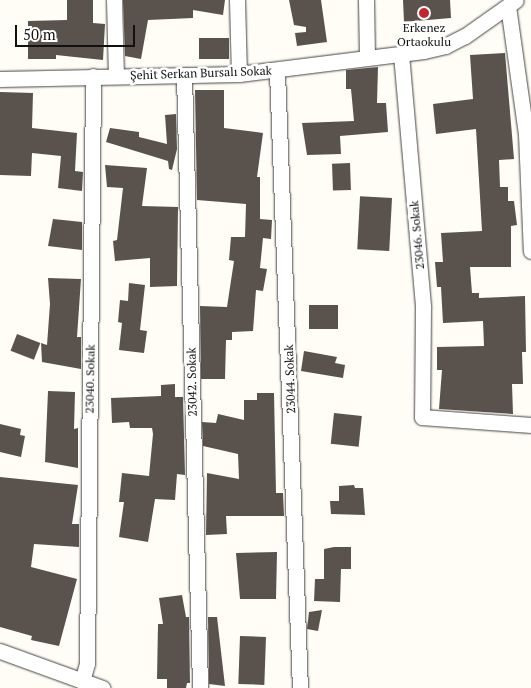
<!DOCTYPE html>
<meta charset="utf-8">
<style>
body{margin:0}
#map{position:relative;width:531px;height:688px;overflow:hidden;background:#fffdf5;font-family:"PT Serif",serif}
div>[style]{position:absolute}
.building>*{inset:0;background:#5a524d;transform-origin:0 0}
.roads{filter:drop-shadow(0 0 1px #444) drop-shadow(0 0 1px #444)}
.minor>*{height:15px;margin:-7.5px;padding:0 7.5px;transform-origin:7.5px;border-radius:7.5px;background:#fff}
.dots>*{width:14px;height:14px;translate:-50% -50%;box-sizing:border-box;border:2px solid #fff;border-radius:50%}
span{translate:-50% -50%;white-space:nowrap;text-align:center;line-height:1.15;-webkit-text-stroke:5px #fff;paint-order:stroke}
.poi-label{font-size:12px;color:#111}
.street-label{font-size:12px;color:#111}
.scale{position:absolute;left:15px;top:25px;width:120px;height:22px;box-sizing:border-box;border:2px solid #111;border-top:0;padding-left:6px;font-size:15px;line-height:18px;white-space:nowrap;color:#111;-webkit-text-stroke:4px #fff;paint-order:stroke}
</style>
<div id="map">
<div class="building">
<i style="clip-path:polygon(67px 0,93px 0,93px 23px,105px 24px,103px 60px,56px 55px,56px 59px,28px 59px,28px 21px,67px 20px)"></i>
<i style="clip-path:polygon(123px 0,225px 0,223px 15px,193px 10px,193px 18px,148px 20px,141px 59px,125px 56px)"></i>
<i style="clip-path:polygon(289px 0,321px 0,327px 42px,297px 46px,295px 33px,306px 32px,306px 27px,294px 25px)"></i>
<i style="clip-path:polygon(403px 0,450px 0,451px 18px,404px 22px)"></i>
<i style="left:229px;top:38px;width:21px;height:30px;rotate:90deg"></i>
<i style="clip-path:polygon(505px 53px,514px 159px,499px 160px,500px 187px,508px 187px,508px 201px,514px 201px,517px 225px,511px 226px,511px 267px,470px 267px,472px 293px,479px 293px,479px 298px,525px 296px,526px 352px,522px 352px,523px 384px,512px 384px,513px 414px,439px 409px,442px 370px,437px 370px,437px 347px,484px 346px,483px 321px,443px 323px,441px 287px,437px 287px,435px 262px,443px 262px,441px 233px,482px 231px,476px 129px,436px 134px,433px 104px,473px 99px,470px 55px)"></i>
<i style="clip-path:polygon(378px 67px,377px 103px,386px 103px,388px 132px,340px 136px,341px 154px,307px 155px,302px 123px,354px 121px,351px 89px,346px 89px,346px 70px)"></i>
<i style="clip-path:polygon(195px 90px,224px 90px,224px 128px,263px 133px,257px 177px,260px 177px,260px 219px,272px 220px,271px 239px,263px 238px,260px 268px,267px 269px,263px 291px,256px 290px,253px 331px,232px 332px,232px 340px,226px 340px,225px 379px,201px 379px,200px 306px,227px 307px,234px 261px,229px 260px,231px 237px,245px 237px,246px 204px,197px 200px)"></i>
<i style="clip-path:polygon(0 92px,33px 93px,32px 128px,77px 133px,75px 171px,83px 172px,82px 191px,58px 188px,61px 156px,32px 153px,31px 176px,0 175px)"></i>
<i style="clip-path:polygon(176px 114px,177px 149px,172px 170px,169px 169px,168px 161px,106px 142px,110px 128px,139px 132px,139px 137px,167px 144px,165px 115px)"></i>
<i style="left:350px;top:163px;width:27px;height:18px;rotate:88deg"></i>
<i style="clip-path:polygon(105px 165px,147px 168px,142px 206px,178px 207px,177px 286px,150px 287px,150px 258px,115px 261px,113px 241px,117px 240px,123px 188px,107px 187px)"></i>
<i style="left:392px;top:198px;width:53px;height:32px;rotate:93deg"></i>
<i style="clip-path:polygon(53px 219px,82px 222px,82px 250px,48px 246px)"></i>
<i style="clip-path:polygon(48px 278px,81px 279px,77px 337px,81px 337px,81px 369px,42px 362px,41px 343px,47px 345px,50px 304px)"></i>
<i style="clip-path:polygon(129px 283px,145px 285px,140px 330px,147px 331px,144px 353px,119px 350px,122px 323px,118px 322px,120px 300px,128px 301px)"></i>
<i style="left:309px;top:305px;width:29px;height:24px"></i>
<i style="left:17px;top:334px;width:25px;height:18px;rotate:21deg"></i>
<i style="clip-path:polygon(304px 351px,337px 357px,335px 363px,345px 365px,343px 378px,301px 371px)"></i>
<i style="clip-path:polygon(175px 384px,175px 397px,183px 397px,185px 475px,177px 474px,175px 500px,155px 499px,148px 542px,119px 537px,124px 502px,119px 502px,122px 473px,149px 476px,153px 434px,152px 428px,130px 428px,129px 422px,112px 423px,111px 398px,161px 396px,161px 385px)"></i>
<i style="clip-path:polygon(48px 391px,75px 392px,74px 429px,78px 428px,78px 468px,45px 462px)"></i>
<i style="clip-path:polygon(257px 393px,274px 393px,276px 493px,283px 493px,284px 516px,226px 516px,227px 534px,206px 535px,207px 473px,239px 479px,238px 454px,203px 446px,202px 422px,216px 423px,218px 414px,244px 420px,244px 400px,257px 400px)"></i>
<i style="left:334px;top:413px;width:28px;height:31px;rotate:6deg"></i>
<i style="clip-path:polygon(0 424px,21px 429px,20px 435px,25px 436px,21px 457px,0 452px)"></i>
<i style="clip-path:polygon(0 477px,78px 485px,72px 524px,79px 524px,79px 547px,34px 544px,31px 567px,77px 579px,59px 646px,31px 640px,32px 636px,0 627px)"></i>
<i style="clip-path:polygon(354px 485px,355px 488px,363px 488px,365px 515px,331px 514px,330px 501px,339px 501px,339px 486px)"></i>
<i style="clip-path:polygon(334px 547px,351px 547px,351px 569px,341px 569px,340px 602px,314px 601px,315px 579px,324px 579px,324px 549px)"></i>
<i style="clip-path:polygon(277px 552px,276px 599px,240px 599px,236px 553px)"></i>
<i style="clip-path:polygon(182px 595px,186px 617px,189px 617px,190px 683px,187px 683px,186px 688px,167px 688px,167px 679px,157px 679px,158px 624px,163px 624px,159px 598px)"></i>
<i style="clip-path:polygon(322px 610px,318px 631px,307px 629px,309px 612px)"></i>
<i style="clip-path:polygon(208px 617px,217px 617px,225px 686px,209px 684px)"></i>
<i style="left:240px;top:636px;width:26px;height:48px;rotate:2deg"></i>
</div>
<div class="roads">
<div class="minor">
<i style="left:114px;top:0;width:75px;rotate:88.5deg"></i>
<i style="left:237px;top:0;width:74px;rotate:88.5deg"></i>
<i style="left:366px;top:0;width:58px;rotate:89deg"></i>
<i style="left:508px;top:6px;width:129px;rotate:82deg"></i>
<i style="left:526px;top:134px;width:117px;rotate:87.6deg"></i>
<i style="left:401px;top:54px;width:255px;rotate:85deg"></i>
<i style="left:423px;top:308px;width:109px;rotate:90.5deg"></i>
<i style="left:422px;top:417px;width:109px;rotate:4.2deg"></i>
<i style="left:277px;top:71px;width:617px;rotate:87.87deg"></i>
<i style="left:184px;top:75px;width:613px;rotate:88.5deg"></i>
<i style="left:0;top:79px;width:239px;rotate:-1.2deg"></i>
<i style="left:239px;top:74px;width:186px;rotate:-7.1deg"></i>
<i style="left:424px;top:51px;width:22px;rotate:-13deg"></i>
<i style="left:445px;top:46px;width:22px;rotate:-27deg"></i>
<i style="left:465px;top:36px;width:62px;rotate:-35.2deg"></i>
<i style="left:0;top:651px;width:109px;rotate:19.9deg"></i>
<i style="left:82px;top:681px;width:19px;rotate:-74deg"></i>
<i style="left:87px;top:663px;width:587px;rotate:-89.41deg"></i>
</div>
</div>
<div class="dots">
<i style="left:424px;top:13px;background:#c4262e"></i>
</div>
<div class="poi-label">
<span style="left:424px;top:35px">Erkenez<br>Ortaokulu</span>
</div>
<div class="street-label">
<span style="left:201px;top:73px;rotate:-2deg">Şehit Serkan Bursalı Sokak</span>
<span style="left:417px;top:235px;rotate:-95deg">23046. Sokak</span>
<span style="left:90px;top:379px;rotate:-89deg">23040. Sokak</span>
<span style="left:290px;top:379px;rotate:-92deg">23044. Sokak</span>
<span style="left:192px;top:382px;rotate:-91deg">23042. Sokak</span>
</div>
<div class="scale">50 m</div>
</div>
